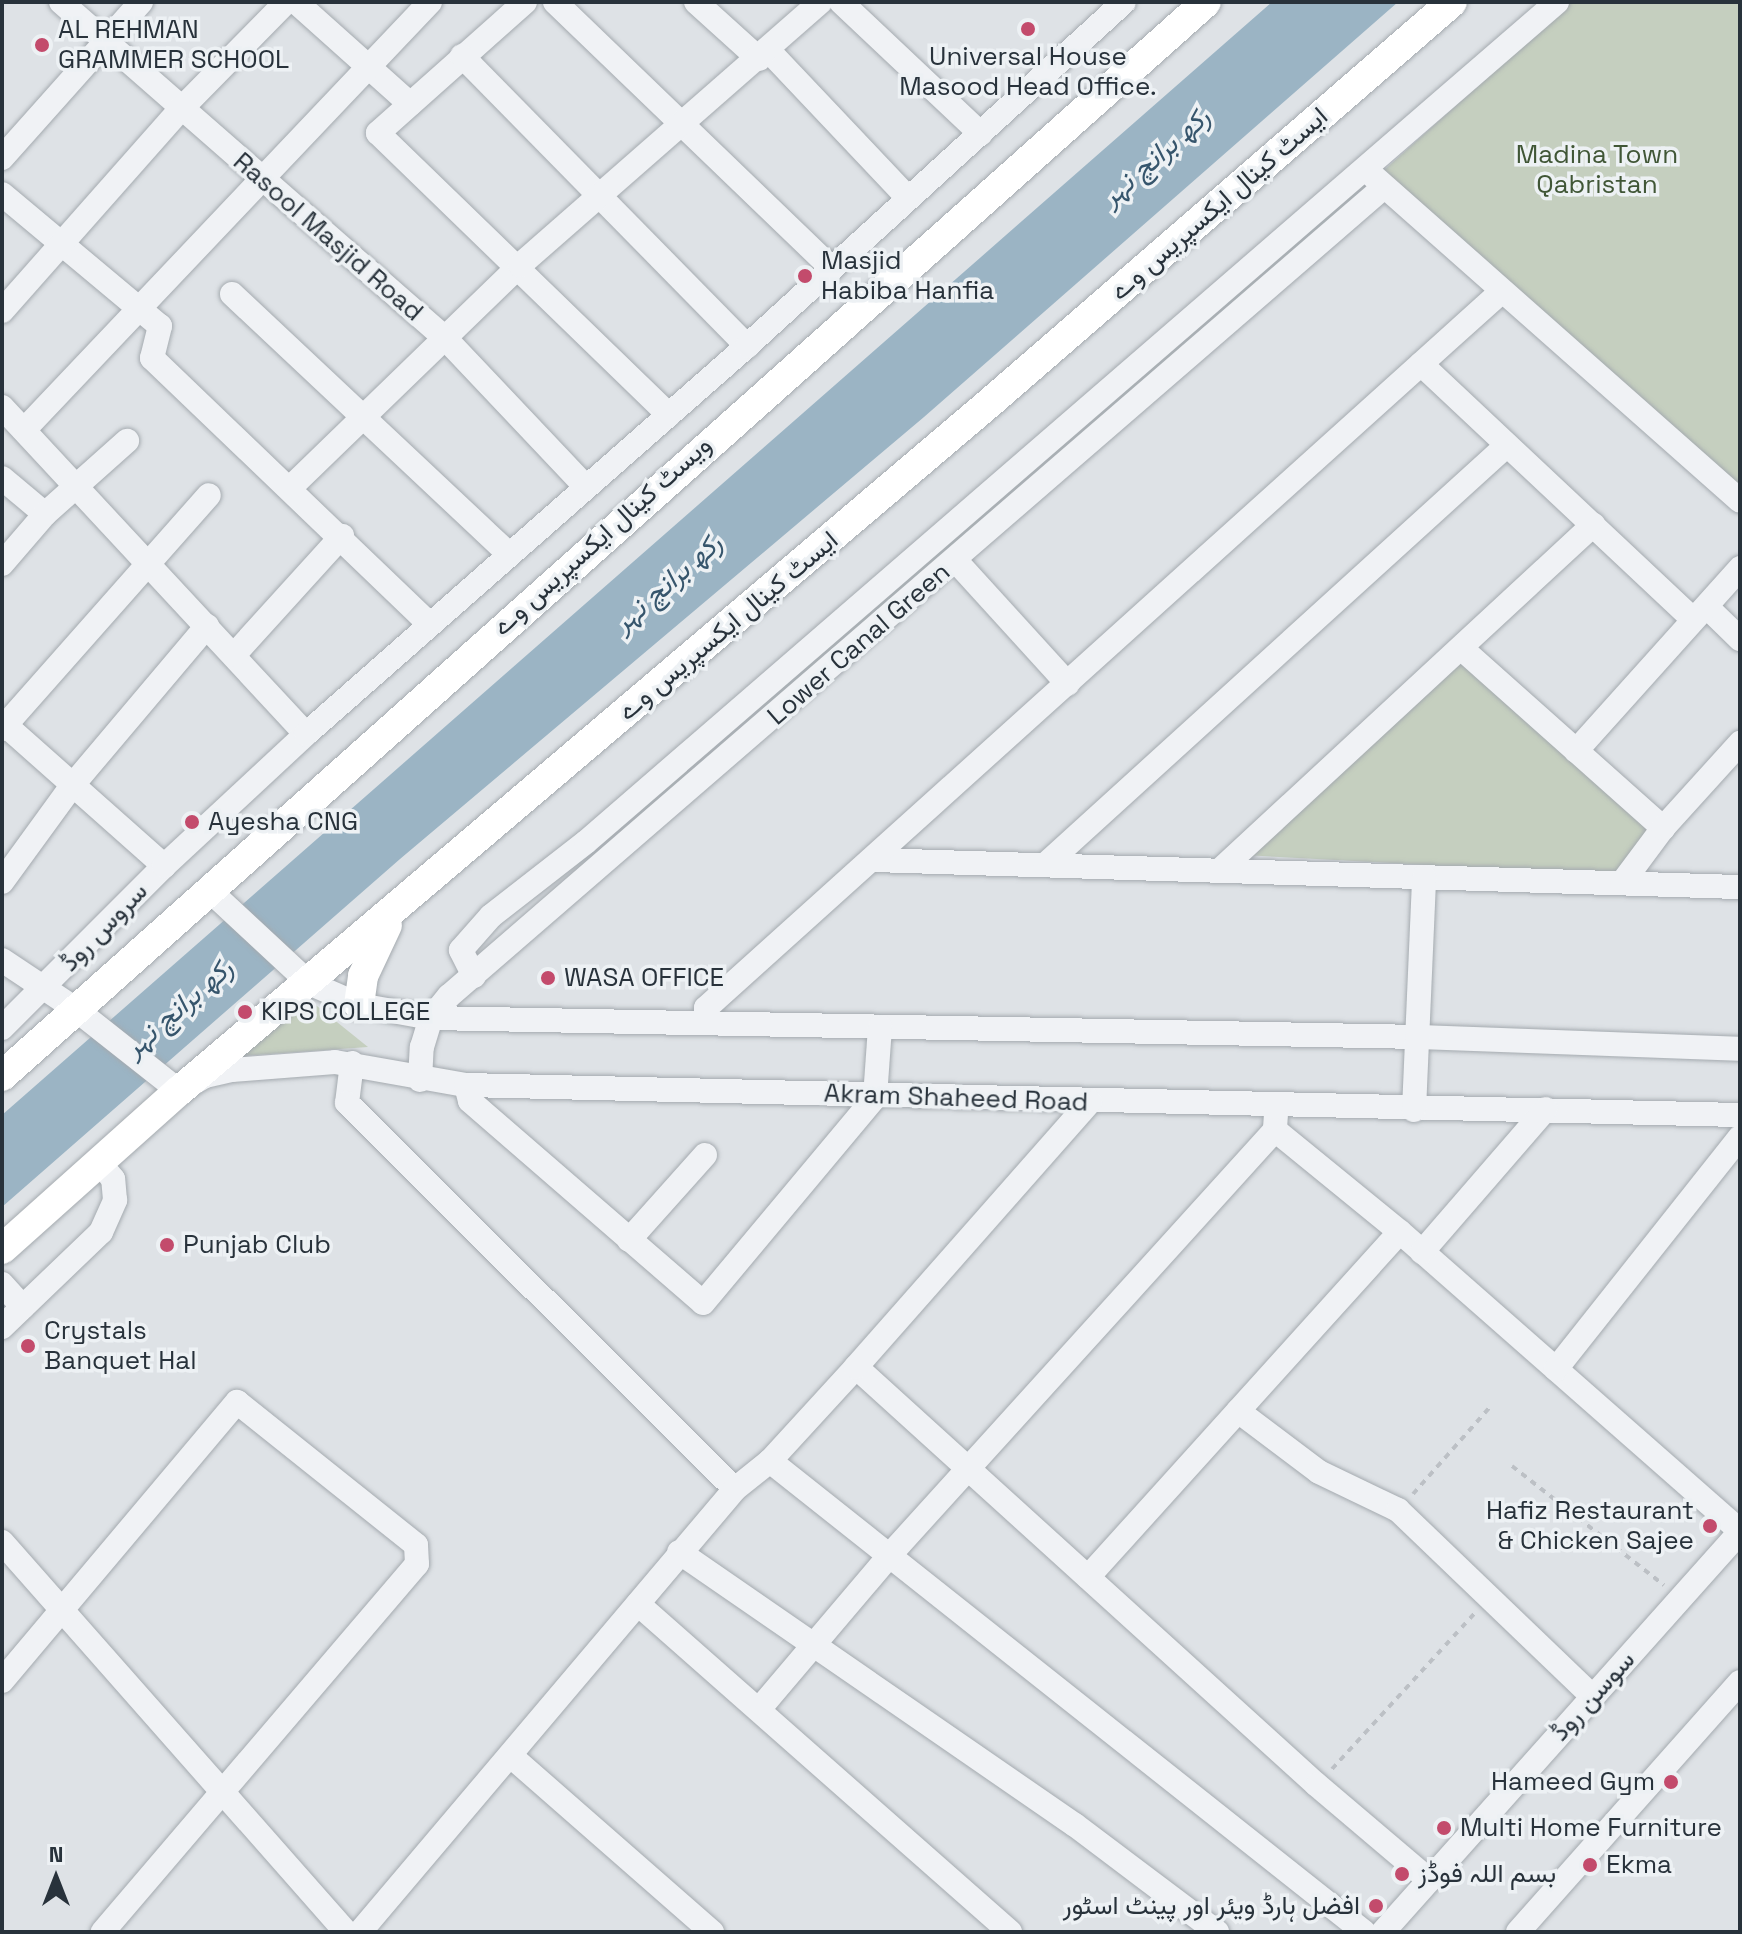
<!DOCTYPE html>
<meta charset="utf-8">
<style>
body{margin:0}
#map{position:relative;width:1742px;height:1934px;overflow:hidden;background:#dee2e6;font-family:"Space Grotesk",Vazirmatn,sans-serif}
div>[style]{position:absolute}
.green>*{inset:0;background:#c5cfbf}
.water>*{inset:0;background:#9bb4c4}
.path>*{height:4px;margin-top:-2px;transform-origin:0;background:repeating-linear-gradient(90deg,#bcc0c5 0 6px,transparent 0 12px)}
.roads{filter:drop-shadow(0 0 2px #a4aaaf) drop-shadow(0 0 2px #a4aaaf)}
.minor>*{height:24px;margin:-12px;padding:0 12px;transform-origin:12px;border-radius:12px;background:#f0f2f5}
.major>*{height:30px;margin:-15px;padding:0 15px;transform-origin:15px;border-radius:15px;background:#fff}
.dots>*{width:22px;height:22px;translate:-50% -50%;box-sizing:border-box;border:4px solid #edf1f4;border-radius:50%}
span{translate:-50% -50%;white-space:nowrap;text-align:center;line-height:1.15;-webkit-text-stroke:7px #edf1f4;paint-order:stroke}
.poi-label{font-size:26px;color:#28323b}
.left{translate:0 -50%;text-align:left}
.right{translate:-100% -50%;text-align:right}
.park-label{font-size:26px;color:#405636}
.street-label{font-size:26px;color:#28323b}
.water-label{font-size:28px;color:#36556c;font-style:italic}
.frame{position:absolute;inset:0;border:4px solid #28323b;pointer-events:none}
.north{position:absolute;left:16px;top:1838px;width:80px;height:80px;-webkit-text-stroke:6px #edf1f4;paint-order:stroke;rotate:0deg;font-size:22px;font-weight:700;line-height:32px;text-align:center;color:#28323b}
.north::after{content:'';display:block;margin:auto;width:28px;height:36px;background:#28323b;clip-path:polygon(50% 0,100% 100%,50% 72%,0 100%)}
</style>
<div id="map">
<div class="green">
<i style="clip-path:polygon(1571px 2px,1740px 2px,1740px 486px,1382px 172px)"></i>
<i style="clip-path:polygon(1460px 657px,1651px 825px,1616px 875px,1243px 855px)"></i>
<i style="clip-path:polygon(302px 994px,368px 1047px,238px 1056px)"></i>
</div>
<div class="water">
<i style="clip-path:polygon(1272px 2px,1398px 2px,924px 417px,400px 859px,2px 1207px,2px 1115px)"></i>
</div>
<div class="path">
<i style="left:1512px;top:1466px;width:193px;rotate:38.1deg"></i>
<i style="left:1413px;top:1494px;width:115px;rotate:-48.5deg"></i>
<i style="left:1332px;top:1769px;width:212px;rotate:-47.5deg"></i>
</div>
<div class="roads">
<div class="minor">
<i style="left:61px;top:2px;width:510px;rotate:41.19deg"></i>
<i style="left:445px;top:338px;width:202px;rotate:46.6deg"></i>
<i style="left:296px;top:2px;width:153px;rotate:41.8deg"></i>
<i style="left:525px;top:2px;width:197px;rotate:138.3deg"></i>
<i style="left:378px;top:133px;width:405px;rotate:44.1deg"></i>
<i style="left:555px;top:2px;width:383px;rotate:43.9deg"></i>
<i style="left:696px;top:2px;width:85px;rotate:42.1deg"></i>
<i style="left:841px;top:2px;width:192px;rotate:43.3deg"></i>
<i style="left:769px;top:51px;width:202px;rotate:46.6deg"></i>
<i style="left:462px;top:56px;width:407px;rotate:45.5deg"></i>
<i style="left:2px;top:158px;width:209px;rotate:-48.3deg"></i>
<i style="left:1373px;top:176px;width:490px;rotate:41.5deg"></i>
<i style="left:2px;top:194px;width:206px;rotate:39.9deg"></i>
<i style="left:160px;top:326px;width:33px;rotate:104deg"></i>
<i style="left:152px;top:358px;width:384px;rotate:43.8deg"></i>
<i style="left:232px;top:294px;width:377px;rotate:43.2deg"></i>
<i style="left:2px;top:311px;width:268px;rotate:-48.5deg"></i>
<i style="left:180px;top:110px;width:151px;rotate:-45.5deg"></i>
<i style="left:1421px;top:364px;width:373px;rotate:43.2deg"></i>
<i style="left:2px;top:407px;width:446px;rotate:47.1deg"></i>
<i style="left:24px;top:430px;width:590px;rotate:-46.51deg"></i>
<i style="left:2px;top:478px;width:56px;rotate:39.9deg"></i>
<i style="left:291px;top:487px;width:319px;rotate:-44.1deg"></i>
<i style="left:520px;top:265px;width:399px;rotate:-41.2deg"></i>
<i style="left:956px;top:561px;width:166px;rotate:47.7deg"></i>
<i style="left:2px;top:564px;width:66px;rotate:-49.3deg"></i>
<i style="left:45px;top:514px;width:110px;rotate:-41.7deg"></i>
<i style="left:1707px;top:607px;width:46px;rotate:44.1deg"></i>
<i style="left:1461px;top:648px;width:271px;rotate:41.7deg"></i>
<i style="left:234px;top:655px;width:161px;rotate:-47.8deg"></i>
<i style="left:2px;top:722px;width:217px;rotate:41.6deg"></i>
<i style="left:2px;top:729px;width:312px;rotate:-48.5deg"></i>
<i style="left:1576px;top:751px;width:246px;rotate:-48.1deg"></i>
<i style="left:874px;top:860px;width:866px;rotate:1.79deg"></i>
<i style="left:1045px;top:865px;width:624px;rotate:-42.27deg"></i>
<i style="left:1219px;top:871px;width:510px;rotate:-42.77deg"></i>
<i style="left:2px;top:882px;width:117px;rotate:-54deg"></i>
<i style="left:71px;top:787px;width:211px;rotate:-49.8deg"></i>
<i style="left:1622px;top:883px;width:69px;rotate:-53.3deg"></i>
<i style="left:1663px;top:828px;width:115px;rotate:-47.8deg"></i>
<i style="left:209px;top:890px;width:137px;rotate:42.9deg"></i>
<i style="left:309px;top:983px;width:55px;rotate:23.7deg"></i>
<i style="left:359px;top:1005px;width:73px;rotate:10.2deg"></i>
<i style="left:431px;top:1018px;width:28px;rotate:-51deg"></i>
<i style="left:449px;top:996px;width:1236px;rotate:-40.87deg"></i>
<i style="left:2px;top:960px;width:87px;rotate:33.7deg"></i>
<i style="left:74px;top:1008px;width:134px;rotate:38.3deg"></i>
<i style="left:179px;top:1091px;width:30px;rotate:-30deg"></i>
<i style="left:205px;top:1076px;width:28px;rotate:-13deg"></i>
<i style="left:232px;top:1070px;width:103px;rotate:-4.4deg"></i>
<i style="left:335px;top:1062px;width:133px;rotate:10deg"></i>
<i style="left:466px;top:1085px;width:1274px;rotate:1.35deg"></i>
<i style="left:474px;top:976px;width:29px;rotate:-117deg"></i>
<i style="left:461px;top:950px;width:45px;rotate:-48.6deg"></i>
<i style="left:491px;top:916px;width:120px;rotate:-37.9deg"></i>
<i style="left:586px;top:842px;width:1284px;rotate:-40.86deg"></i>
<i style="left:706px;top:1023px;width:15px;rotate:-90deg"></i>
<i style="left:706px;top:1008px;width:1071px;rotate:-42.01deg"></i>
<i style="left:2px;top:1028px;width:229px;rotate:-45deg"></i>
<i style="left:164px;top:866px;width:194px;rotate:-42.9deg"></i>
<i style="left:306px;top:734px;width:587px;rotate:-41.34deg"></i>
<i style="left:747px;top:346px;width:510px;rotate:-42.38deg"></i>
<i style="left:352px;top:1063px;width:40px;rotate:97.1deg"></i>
<i style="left:347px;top:1103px;width:547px;rotate:44.85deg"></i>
<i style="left:420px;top:1080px;width:33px;rotate:-87deg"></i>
<i style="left:422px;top:1047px;width:30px;rotate:-73deg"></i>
<i style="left:431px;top:1018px;width:987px;rotate:1.1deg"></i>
<i style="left:1418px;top:1037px;width:322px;rotate:2.1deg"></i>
<i style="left:466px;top:1085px;width:16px;rotate:76deg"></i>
<i style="left:470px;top:1101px;width:308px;rotate:40.9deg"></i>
<i style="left:703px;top:1303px;width:268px;rotate:-50.1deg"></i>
<i style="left:875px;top:1097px;width:70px;rotate:-85.9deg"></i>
<i style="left:1414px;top:1110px;width:233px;rotate:-87.5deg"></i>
<i style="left:1276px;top:1114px;width:16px;rotate:94deg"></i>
<i style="left:1275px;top:1130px;width:161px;rotate:39.2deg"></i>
<i style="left:1400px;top:1232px;width:453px;rotate:41.3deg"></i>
<i style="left:629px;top:1240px;width:114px;rotate:-48.2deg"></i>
<i style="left:1422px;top:1252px;width:189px;rotate:-49.1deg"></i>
<i style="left:2px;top:1284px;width:31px;rotate:48deg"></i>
<i style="left:2px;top:1327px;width:137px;rotate:-43.8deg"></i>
<i style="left:101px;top:1232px;width:35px;rotate:-66deg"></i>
<i style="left:115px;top:1200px;width:21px;rotate:-95deg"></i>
<i style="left:113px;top:1179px;width:23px;rotate:-130deg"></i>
<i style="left:856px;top:1367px;width:622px;rotate:42.2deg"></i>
<i style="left:1317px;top:1785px;width:147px;rotate:40.3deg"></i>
<i style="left:1556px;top:1369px;width:296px;rotate:-51.6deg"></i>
<i style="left:1238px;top:1411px;width:101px;rotate:37deg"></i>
<i style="left:1319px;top:1472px;width:88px;rotate:25.7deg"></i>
<i style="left:1398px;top:1510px;width:270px;rotate:43.8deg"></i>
<i style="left:770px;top:1461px;width:758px;rotate:38.41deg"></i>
<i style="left:2px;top:1542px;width:520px;rotate:48.59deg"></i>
<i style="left:679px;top:1552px;width:481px;rotate:34.6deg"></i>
<i style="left:1075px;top:1825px;width:178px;rotate:37deg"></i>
<i style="left:1088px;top:1577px;width:465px;rotate:-47.9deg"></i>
<i style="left:638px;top:1604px;width:496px;rotate:41.4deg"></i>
<i style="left:2px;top:1681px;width:365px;rotate:-49.9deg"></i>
<i style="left:237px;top:1402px;width:229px;rotate:38.6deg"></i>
<i style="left:416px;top:1545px;width:19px;rotate:87deg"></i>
<i style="left:417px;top:1564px;width:484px;rotate:130.5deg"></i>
<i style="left:761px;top:1707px;width:197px;rotate:-49.7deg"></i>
<i style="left:888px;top:1557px;width:576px;rotate:-47.81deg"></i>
<i style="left:512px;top:1757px;width:266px;rotate:41.2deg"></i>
<i style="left:360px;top:1932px;width:580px;rotate:-49.75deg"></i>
<i style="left:735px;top:1489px;width:45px;rotate:-38.7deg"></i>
<i style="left:770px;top:1461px;width:127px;rotate:-47.5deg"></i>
<i style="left:856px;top:1367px;width:354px;rotate:-48.6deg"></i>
<i style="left:1383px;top:1932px;width:536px;rotate:-48.25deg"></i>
<i style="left:1518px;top:1932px;width:334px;rotate:-48.4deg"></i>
</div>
<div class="major">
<i style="left:359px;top:1005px;width:29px;rotate:-82deg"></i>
<i style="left:363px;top:976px;width:56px;rotate:-64.8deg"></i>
<i style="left:2px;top:1076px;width:1613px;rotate:-41.73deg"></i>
<i style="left:2px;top:1249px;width:237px;rotate:-41.8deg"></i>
<i style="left:179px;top:1091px;width:1069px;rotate:-40.33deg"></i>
<i style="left:994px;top:399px;width:606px;rotate:-40.92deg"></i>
</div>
</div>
<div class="dots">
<i style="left:1028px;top:29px;background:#c34b6c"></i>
<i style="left:42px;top:45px;background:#c34b6c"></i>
<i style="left:805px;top:276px;background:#c34b6c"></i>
<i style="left:192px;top:822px;background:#c34b6c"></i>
<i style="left:548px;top:978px;background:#c34b6c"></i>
<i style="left:245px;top:1012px;background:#c34b6c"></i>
<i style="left:167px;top:1245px;background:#c34b6c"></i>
<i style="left:28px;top:1346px;background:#c34b6c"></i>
<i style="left:1710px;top:1526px;background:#c34b6c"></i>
<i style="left:1671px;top:1782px;background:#c34b6c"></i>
<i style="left:1444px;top:1828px;background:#c34b6c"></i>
<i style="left:1590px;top:1865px;background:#c34b6c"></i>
<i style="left:1402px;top:1874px;background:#c34b6c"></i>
<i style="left:1376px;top:1906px;background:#c34b6c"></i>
</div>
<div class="poi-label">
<span class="left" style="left:58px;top:45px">AL REHMAN<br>GRAMMER SCHOOL</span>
<span style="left:1028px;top:72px">Universal House<br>Masood Head Office.</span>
<span class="left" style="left:821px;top:276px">Masjid<br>Habiba Hanfia</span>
<span class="left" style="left:208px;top:822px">Ayesha CNG</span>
<span class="left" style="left:564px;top:978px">WASA OFFICE</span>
<span class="left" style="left:261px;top:1012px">KIPS COLLEGE</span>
<span class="left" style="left:183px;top:1245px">Punjab Club</span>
<span class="left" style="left:44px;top:1346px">Crystals<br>Banquet Hal</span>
<span class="right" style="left:1694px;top:1526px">Hafiz Restaurant<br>&amp; Chicken Sajee</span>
<span class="right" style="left:1655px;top:1782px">Hameed Gym</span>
<span class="left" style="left:1460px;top:1828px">Multi Home Furniture</span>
<span class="left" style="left:1606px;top:1865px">Ekma</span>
<span class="left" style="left:1418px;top:1874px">بسم اللہ فوڈز</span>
<span class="right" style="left:1360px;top:1906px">افضل ہارڈ ویئر اور پینٹ اسٹور</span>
</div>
<div class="park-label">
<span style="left:1597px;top:170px">Madina Town<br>Qabristan</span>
</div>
<div class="street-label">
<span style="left:1219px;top:204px;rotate:-41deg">ایسٹ کینال ایکسپریس وے</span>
<span style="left:328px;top:237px;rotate:41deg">Rasool Masjid Road</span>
<span style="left:602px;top:536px;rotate:-42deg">ویسٹ کینال ایکسپریس وے</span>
<span style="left:728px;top:626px;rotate:-40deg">ایسٹ کینال ایکسپریس وے</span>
<span style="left:859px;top:644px;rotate:-41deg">Lower Canal Green</span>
<span style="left:104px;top:927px;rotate:-46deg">سروس روڈ</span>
<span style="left:956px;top:1098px;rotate:2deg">Akram Shaheed Road</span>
<span style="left:1593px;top:1696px;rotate:-48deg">سوسن روڈ</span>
</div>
<div class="water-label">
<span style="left:1155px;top:156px;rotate:-41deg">رکھ برانچ نہر</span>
<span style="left:667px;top:582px;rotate:-41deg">رکھ برانچ نہر</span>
<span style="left:178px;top:1007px;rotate:-41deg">رکھ برانچ نہر</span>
</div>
<div class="frame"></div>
<div class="north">N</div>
</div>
